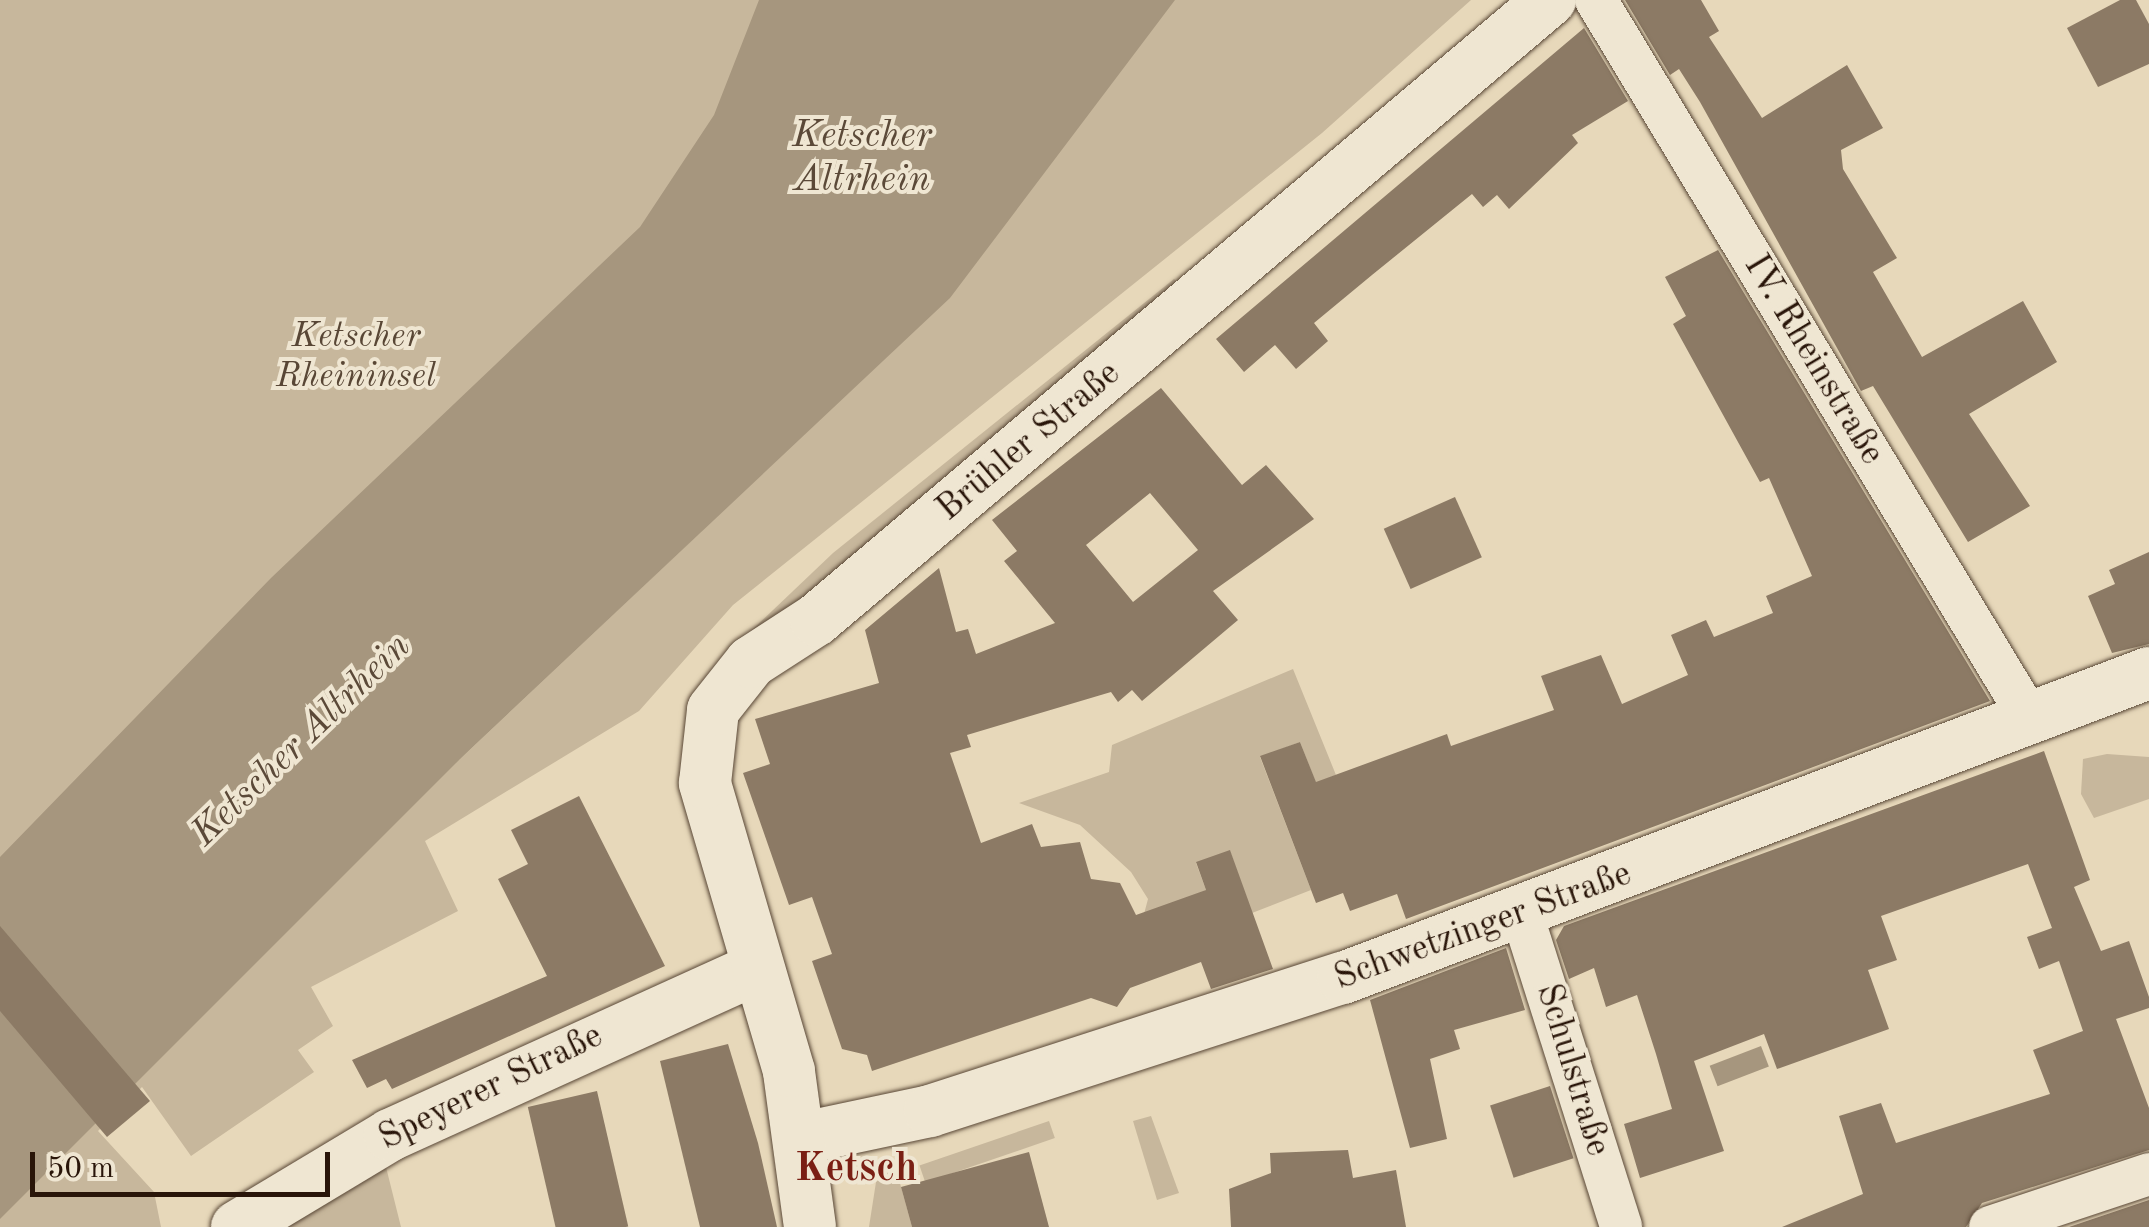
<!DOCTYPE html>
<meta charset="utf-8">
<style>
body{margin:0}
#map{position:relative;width:2149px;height:1227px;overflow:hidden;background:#e7d8ba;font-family:"Old Standard TT",serif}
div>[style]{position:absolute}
.green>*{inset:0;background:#c7b79c;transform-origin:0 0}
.water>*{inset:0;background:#a6967e;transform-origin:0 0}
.building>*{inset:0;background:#8c7a65;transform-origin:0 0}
.roads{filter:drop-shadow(0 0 2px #584635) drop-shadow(0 0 2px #584635)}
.minor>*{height:42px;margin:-21px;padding:0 21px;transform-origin:21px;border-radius:21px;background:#efe6d2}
.tertiary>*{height:52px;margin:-26px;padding:0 26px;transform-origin:26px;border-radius:26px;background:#efe6d2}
span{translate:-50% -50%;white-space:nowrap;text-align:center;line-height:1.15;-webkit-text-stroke:8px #efe6d2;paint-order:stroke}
.park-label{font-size:35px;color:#584635;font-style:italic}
.street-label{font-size:35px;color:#291509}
.water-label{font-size:38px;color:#5b4938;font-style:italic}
.quarter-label{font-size:40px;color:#7a1f14;font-weight:700}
.scale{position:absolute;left:30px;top:1152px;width:300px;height:45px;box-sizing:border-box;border:5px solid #291509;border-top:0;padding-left:12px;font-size:30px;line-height:35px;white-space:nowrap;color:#291509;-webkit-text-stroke:8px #efe6d2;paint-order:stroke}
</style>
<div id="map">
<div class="green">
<i style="clip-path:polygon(evenodd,0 0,1471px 0,1322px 133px,733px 605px,639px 711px,425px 841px,458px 911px,311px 987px,333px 1026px,298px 1050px,314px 1072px,191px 1156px,142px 1087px,98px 1131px,154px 1192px,161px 1227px,0 1227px,0 0,703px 530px,460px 759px,665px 555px,703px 530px)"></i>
<i style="clip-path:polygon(1174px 279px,1185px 290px,885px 543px,733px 648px,833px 553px)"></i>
<i style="clip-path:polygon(1293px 669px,1336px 775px,1316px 783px,1300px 742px,1260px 757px,1311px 890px,1252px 913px,1230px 851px,1196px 863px,1206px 890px,1140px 929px,1148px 899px,1131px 872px,1080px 825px,1019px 803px,1109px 772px,1112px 745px)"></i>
<i style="clip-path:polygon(2107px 754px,2149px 757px,2149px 799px,2094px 818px,2081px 794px,2083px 759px)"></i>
<i style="clip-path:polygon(1151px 1116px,1179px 1193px,1157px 1200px,1133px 1121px)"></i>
<i style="left:1049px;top:1121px;width:18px;height:137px;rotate:71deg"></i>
<i style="clip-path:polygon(895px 1165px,912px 1227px,869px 1227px,876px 1182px)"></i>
<i style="clip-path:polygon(386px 1167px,401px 1227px,286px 1227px)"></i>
</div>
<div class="water">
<i style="clip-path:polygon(759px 0,1175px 0,950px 298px,460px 759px,0 1219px,0 857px,271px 578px,640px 227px,714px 115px)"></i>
<i style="left:1761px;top:1046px;width:22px;height:55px;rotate:69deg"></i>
</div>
<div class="building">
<i style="clip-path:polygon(1625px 0,1701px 0,1719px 31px,1709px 37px,1762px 118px,1847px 65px,1883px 128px,1841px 150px,1843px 169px,1897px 258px,1873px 272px,1922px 357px,2023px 301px,2057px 362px,1969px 414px,2030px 506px,1968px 542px,1873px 386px,1861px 391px,1700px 102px,1679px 69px,1670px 75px)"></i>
<i style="clip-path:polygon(2120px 0,2136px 0,2149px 24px,2149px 64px,2098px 87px,2067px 28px)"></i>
<i style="clip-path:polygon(1584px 28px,1628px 101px,1572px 135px,1578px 143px,1509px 209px,1497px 195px,1483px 207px,1472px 194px,1372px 275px,1314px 323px,1328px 341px,1296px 369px,1275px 345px,1244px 372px,1216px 339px)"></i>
<i style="clip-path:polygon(1718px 250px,1990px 701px,1406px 919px,1397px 894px,1350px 911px,1343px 893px,1316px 903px,1260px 756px,1300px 742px,1316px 782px,1447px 734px,1451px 746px,1554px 710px,1541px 676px,1601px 655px,1622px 704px,1688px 675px,1671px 635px,1706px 620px,1714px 637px,1773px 613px,1766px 596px,1812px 576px,1769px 478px,1760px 482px,1673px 324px,1686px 316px,1665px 277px)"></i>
<i style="clip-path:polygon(evenodd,1161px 388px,1242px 485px,1266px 465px,1314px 519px,1213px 591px,1238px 620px,1142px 701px,1132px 690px,1118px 702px,1111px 692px,967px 735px,971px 747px,950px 753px,981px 843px,1032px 824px,1041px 847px,1080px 842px,1091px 879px,1120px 883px,1136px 915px,1206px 890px,1196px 862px,1230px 850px,1273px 969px,1211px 989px,1201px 962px,1130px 988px,1117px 1007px,1091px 998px,872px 1071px,867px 1055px,842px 1049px,812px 961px,832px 954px,812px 897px,789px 905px,743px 773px,770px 764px,755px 719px,879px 683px,865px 630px,939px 568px,956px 632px,968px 629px,976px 654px,1055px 623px,1004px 561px,1017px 551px,992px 520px,1161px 388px,1150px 493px,1198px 550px,1133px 602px,1086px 545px,1150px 493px)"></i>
<i style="left:1455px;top:497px;width:66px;height:78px;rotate:66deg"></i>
<i style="clip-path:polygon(2149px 552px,2149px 644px,2112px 653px,2088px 596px,2115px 584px,2109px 570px)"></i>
<i style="clip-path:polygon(2044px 751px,2090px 880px,2074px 887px,2101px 951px,2129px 941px,2149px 997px,2149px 1008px,2116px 1019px,2149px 1108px,2149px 1150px,1982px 1203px,1966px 1227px,1782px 1227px,1863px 1194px,1839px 1116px,1881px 1103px,1896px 1143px,2050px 1094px,2033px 1050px,2083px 1031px,2059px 961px,2039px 969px,2027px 937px,2052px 928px,2028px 864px,1881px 916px,1897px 960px,1868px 970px,1889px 1029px,1777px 1069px,1764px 1034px,1694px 1061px,1724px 1151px,1640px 1178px,1624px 1124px,1672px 1109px,1656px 1054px,1637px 995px,1606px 1007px,1594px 968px,1569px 979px,1556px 940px,1564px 926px)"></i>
<i style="clip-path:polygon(579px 796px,665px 966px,392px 1089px,386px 1079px,367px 1088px,352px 1060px,547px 976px,498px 879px,528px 864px,511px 830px)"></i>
<i style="clip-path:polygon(0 926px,150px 1101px,107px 1137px,0 1011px)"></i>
<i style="clip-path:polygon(1506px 948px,1525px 1010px,1454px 1030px,1460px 1049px,1430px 1059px,1447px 1139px,1410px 1148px,1370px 1000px)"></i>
<i style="clip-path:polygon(728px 1044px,758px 1143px,777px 1227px,700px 1227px,660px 1061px)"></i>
<i style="left:1550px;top:1086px;width:76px;height:63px;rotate:72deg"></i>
<i style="left:597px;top:1091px;width:139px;height:71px;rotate:77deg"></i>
<i style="clip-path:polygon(1348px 1150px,1353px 1178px,1396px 1170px,1406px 1227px,1231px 1227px,1229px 1189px,1271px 1173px,1270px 1153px)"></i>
<i style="clip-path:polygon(1029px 1152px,1049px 1227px,912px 1227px,901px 1187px)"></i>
<i style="clip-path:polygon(2149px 1200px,2149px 1227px,2069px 1227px)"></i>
</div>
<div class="roads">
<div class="minor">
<i style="left:1596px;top:0;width:840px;rotate:58.88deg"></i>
<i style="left:1522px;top:914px;width:328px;rotate:72.4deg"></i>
<i style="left:1990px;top:1227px;width:168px;rotate:-18.4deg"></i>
</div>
<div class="tertiary">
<i style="left:803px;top:1138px;width:130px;rotate:-12deg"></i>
<i style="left:930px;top:1111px;width:434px;rotate:-17.9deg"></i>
<i style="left:1343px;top:978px;width:862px;rotate:-20.73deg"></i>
<i style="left:237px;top:1227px;width:179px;rotate:-31deg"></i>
<i style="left:390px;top:1135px;width:402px;rotate:-24.4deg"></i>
<i style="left:810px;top:1227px;width:157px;rotate:-97.7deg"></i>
<i style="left:789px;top:1071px;width:300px;rotate:-106.3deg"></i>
<i style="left:705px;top:783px;width:73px;rotate:-83.7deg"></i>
<i style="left:713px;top:710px;width:61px;rotate:-51.6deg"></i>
<i style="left:751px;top:662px;width:77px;rotate:-32.9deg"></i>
<i style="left:816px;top:620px;width:961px;rotate:-40.19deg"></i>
</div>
</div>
<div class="park-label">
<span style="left:356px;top:357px">Ketscher<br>Rheininsel</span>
</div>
<div class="street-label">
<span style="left:1813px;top:360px;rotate:59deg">IV. Rheinstraße</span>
<span style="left:1029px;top:442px;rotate:-40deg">Brühler Straße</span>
<span style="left:1483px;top:927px;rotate:-20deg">Schwetzinger Straße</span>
<span style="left:1572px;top:1070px;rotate:73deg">Schulstraße</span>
<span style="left:491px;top:1088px;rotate:-26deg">Speyerer Straße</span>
</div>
<div class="water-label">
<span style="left:862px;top:159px">Ketscher<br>Altrhein</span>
<span style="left:302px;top:741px;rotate:-44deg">Ketscher Altrhein</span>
</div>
<div class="quarter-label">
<span style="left:856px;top:1170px">Ketsch</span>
</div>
<div class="scale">50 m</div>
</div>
